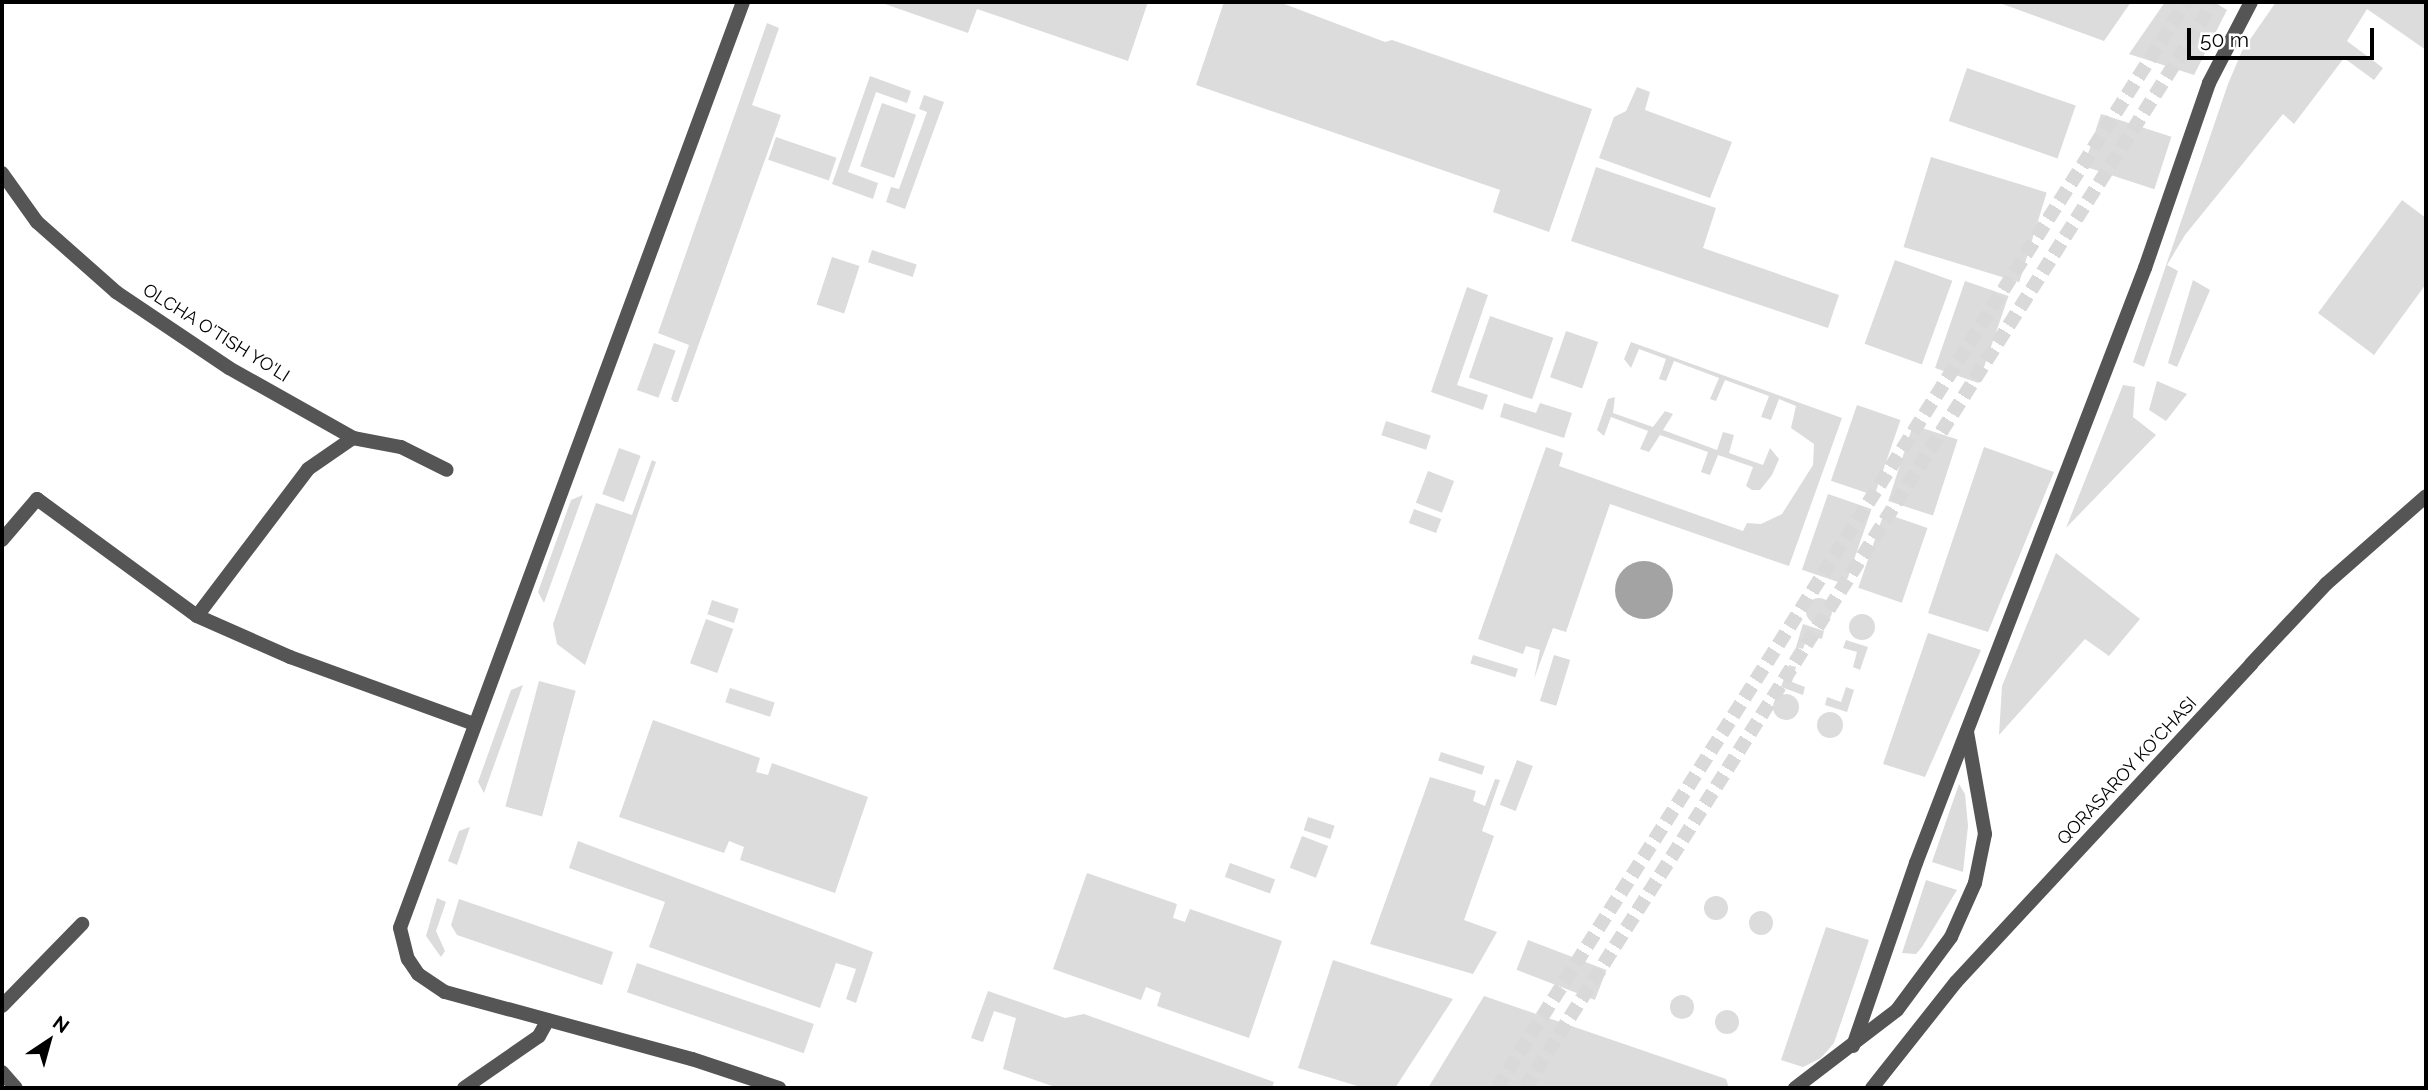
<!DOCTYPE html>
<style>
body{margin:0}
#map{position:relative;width:2428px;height:1090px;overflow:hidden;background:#fff;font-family:Raleway,sans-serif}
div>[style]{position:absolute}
.green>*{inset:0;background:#dcdcdc;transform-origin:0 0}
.round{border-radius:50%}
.water>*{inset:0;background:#a3a3a3}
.secondary-tunnel>*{height:14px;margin-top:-7px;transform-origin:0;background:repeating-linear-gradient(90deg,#d9d9d9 0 14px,transparent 0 21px)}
.street>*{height:14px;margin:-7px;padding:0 7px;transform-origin:7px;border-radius:7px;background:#555}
span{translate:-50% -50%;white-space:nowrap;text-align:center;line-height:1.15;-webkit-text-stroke:7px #fff;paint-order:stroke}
.street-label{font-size:18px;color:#000}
.frame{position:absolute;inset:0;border:4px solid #000;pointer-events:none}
.north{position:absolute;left:14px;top:1006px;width:70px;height:70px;-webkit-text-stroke:5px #fff;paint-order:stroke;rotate:36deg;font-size:19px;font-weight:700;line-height:28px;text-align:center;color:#000}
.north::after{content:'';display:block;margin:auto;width:24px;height:32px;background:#000;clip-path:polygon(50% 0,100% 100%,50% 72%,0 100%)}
.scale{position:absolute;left:2187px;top:28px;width:187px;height:32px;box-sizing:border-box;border:4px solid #000;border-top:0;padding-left:9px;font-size:21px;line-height:24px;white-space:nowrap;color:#000;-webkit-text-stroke:5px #fff;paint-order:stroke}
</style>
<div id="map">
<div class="green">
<i style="clip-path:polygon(1148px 2px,1128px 61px,977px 9px,968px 33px,882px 3px)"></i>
<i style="clip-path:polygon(1224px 2px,1279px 2px,1385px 42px,1392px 40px,1592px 109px,1549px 232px,1493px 212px,1500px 190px,1196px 85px)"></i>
<i style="clip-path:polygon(1997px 2px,2131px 2px,2104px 41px)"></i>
<i style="clip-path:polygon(2165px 2px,2214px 2px,2227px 10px,2194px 75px,2129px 54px)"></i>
<i style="clip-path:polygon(2276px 2px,2426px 2px,2426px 50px,2367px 9px,2347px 41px,2383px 68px,2374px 80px,2344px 58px,2294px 124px,2283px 114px,2185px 235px,2167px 265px,2178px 271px,2144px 367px,2133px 362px,2228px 84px,2242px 51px)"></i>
<i style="clip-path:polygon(767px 23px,779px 28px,752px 105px,781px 115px,678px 402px,674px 402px,671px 399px,689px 345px,658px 333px)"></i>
<i style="left:1967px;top:68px;width:115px;height:56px;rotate:19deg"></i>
<i style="clip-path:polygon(870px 76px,911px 91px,907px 103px,876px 92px,848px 172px,878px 183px,873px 199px,832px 184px)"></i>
<i style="clip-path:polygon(1637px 87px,1650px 92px,1645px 110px,1732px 142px,1710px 198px,1599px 158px,1614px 117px,1626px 111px)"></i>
<i style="clip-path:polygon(924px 95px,944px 102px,905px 209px,886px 202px,891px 187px,899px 189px,927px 112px,919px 109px)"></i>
<i style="left:882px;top:103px;width:36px;height:67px;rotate:19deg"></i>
<i style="left:2101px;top:114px;width:74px;height:55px;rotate:18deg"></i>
<i style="left:776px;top:137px;width:64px;height:24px;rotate:19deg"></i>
<i style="left:1931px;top:157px;width:121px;height:94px;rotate:17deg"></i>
<i style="clip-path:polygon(1596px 167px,1716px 208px,1703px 248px,1839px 295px,1828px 328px,1571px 241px)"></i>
<i style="clip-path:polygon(2402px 200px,2426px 218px,2426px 284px,2374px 355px,2318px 313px)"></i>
<i style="left:872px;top:250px;width:47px;height:13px;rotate:18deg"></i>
<i style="left:832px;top:257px;width:29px;height:50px;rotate:18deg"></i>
<i style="left:1895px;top:260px;width:61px;height:89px;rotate:20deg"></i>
<i style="clip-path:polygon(2193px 280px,2210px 290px,2177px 367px,2168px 363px)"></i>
<i style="left:1965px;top:281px;width:46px;height:92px;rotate:19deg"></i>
<i style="clip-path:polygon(1467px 287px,1488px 295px,1457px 385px,1488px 395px,1483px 410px,1431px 392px)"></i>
<i style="left:1490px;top:316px;width:67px;height:65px;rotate:19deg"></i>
<i style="left:1566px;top:331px;width:34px;height:49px;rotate:19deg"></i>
<i style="clip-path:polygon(1631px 342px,1842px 418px,1789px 566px,1610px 504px,1566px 632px,1553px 628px,1534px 679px,1540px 650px,1526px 646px,1523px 654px,1478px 639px,1546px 447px,1563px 453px,1559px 466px,1743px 531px,1747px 523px,1761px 524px,1782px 514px,1813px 465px,1814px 444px,1791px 428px,1796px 406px,1779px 399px,1771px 420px,1761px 417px,1769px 396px,1725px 380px,1716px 401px,1710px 399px,1719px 378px,1674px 361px,1666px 381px,1659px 379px,1666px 359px,1639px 349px,1631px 368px,1624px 359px)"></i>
<i style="left:654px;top:343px;width:23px;height:50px;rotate:20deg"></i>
<i style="clip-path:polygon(2157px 381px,2187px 394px,2166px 421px,2149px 410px)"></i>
<i style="clip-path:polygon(2123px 385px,2135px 387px,2133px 417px,2156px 435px,2066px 528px)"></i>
<i style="clip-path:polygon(1615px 397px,1613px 413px,1653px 427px,1665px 411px,1673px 414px,1663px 430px,1717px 450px,1723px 432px,1734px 435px,1729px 453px,1763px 465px,1770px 448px,1779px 459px,1772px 475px,1760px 490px,1752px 490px,1746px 486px,1753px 467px,1718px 455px,1710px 475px,1701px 472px,1708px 452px,1660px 435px,1649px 452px,1640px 449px,1648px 431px,1611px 417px,1604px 436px,1597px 430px,1608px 399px)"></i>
<i style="clip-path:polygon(1504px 403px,1536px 413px,1540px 403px,1572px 413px,1564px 438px,1500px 417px)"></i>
<i style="left:1857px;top:405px;width:46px;height:80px;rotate:19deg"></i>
<i style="left:1386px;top:421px;width:47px;height:15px;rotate:18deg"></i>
<i style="left:1913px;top:425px;width:47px;height:80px;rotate:18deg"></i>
<i style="clip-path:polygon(1984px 447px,2054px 472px,1988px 632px,1928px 613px)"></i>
<i style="left:619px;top:448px;width:23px;height:49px;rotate:20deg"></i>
<i style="clip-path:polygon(652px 460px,656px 462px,585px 665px,557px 644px,553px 624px,596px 503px,632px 515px)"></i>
<i style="left:1428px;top:471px;width:28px;height:34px;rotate:21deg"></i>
<i style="left:1828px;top:494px;width:46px;height:80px;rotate:19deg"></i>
<i style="clip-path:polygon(583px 495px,544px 603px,538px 592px,571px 500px)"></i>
<i style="left:1414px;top:509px;width:29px;height:15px;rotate:20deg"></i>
<i style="left:1884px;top:513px;width:46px;height:79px;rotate:19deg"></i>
<i style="clip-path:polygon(2056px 553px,2140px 619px,2109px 656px,2085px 639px,1999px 735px,2002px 686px)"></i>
<i class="round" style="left:1806px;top:598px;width:26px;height:26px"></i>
<i style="left:712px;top:600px;width:28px;height:15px;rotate:18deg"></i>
<i class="round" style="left:1849px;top:614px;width:26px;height:26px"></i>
<i style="left:706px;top:619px;width:29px;height:47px;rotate:20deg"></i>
<i style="clip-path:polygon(1803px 624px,1824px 631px,1822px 639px,1808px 635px,1803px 649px,1796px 647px)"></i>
<i style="clip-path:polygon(1928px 633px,1981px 650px,1925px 777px,1883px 764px)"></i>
<i style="clip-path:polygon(1846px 640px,1868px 647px,1860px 670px,1853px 667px,1857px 652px,1843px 648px)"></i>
<i style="left:1473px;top:655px;width:47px;height:9px;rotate:17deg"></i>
<i style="left:1554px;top:655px;width:17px;height:48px;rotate:17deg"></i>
<i style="clip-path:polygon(1789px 665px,1796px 667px,1792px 682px,1805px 687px,1803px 695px,1781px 687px)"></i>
<i style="left:539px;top:681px;width:38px;height:130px;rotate:15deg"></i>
<i style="clip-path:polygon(523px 685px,484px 793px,478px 782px,511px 690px)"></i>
<i style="clip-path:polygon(1846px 687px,1854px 690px,1847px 712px,1825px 705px,1827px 697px,1841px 702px)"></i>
<i style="left:730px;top:688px;width:47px;height:15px;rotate:18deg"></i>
<i class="round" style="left:1773px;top:694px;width:26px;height:26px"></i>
<i class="round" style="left:1817px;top:712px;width:26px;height:26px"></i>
<i style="clip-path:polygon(653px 720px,760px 758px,756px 772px,768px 775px,772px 763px,868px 797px,835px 893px,740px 860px,744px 847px,729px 841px,724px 853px,619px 817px)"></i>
<i style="left:1441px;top:752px;width:46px;height:9px;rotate:18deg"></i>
<i style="left:1517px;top:760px;width:17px;height:48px;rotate:21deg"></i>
<i style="clip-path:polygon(1430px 777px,1476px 791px,1473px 801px,1485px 806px,1495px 779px,1500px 780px,1482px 831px,1494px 836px,1464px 920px,1497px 932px,1473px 974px,1370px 944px)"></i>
<i style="clip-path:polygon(1959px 784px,1965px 794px,1968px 826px,1963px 872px,1932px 862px)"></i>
<i style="left:1308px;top:817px;width:28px;height:14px;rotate:18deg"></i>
<i style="clip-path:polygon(470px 827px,457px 865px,448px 861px,459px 831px)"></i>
<i style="left:1302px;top:836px;width:28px;height:34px;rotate:21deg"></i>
<i style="clip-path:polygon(578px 841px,873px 952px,856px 1003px,846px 999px,856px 969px,836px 963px,820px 1008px,649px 947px,665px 902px,569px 868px)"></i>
<i style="left:1230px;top:863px;width:48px;height:15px;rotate:20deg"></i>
<i style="clip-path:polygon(1087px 873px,1177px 904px,1173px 918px,1185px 922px,1190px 909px,1282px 941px,1249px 1038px,1157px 1006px,1161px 993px,1146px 987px,1141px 1000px,1053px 969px)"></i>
<i style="clip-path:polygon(1926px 880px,1957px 890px,1922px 947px,1916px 954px,1902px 953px)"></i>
<i class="round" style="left:1704px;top:896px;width:24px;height:24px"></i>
<i style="clip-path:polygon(437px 898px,446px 902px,436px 931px,445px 951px,441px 957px,426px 936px)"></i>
<i style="clip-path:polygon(459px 899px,613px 952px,602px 985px,457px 935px,451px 925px)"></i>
<i class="round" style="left:1749px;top:911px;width:24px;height:24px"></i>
<i style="clip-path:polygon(1826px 927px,1869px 940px,1834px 1043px,1821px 1058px,1803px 1067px,1781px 1060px)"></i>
<i style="left:1528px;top:940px;width:84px;height:32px;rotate:21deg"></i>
<i style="clip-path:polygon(1333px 960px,1453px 999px,1395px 1088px,1364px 1088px,1298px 1068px)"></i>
<i style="left:637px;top:963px;width:187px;height:31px;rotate:19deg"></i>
<i style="clip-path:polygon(988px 991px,1065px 1018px,1084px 1014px,1274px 1082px,1272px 1088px,1058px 1088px,1003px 1069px,1016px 1018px,994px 1011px,983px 1042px,971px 1038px)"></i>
<i class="round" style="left:1670px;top:995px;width:24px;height:24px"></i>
<i style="clip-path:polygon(1484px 996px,1726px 1079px,1729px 1088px,1428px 1088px)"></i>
<i class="round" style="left:1715px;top:1010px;width:24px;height:24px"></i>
</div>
<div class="water">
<i class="round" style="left:1615px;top:561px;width:58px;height:58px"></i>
</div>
<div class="secondary-tunnel">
<i style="left:1497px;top:1088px;width:1286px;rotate:-57.61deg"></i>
<i style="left:1525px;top:1088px;width:1286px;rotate:-57.61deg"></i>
</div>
<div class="street">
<i style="left:743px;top:2px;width:987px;rotate:110.33deg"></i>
<i style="left:400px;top:928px;width:32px;rotate:76deg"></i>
<i style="left:408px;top:959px;width:18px;rotate:56deg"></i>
<i style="left:418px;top:974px;width:32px;rotate:34deg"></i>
<i style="left:445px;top:992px;width:256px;rotate:15.2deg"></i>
<i style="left:692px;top:1059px;width:92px;rotate:18.4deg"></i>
<i style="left:2px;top:173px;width:60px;rotate:54.5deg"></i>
<i style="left:37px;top:222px;width:106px;rotate:41.5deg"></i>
<i style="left:116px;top:292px;width:136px;rotate:33.9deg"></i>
<i style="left:229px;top:368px;width:142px;rotate:29.4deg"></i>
<i style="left:353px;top:438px;width:49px;rotate:10.6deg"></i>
<i style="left:401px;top:447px;width:51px;rotate:26.6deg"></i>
<i style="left:2px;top:540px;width:54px;rotate:-49.5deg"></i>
<i style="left:37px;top:499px;width:198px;rotate:36.2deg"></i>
<i style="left:197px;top:616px;width:102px;rotate:23.8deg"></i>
<i style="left:290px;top:657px;width:196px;rotate:20deg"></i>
<i style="left:197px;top:616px;width:184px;rotate:-52.9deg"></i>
<i style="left:308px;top:469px;width:55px;rotate:-34.6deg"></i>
<i style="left:2px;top:1006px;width:115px;rotate:-45.7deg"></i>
<i style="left:1853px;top:1046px;width:194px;rotate:-71deg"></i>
<i style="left:1916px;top:863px;width:638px;rotate:-68.95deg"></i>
<i style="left:2145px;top:268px;width:196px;rotate:-70.9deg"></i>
<i style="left:2209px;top:83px;width:91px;rotate:-62.6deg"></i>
<i style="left:2px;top:1072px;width:21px;rotate:49deg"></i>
<i style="left:464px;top:1088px;width:91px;rotate:-34.7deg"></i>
<i style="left:539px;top:1036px;width:18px;rotate:-61deg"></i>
<i style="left:1795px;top:1088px;width:128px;rotate:-37.4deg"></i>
<i style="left:1897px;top:1010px;width:91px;rotate:-53.5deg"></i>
<i style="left:1951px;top:937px;width:59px;rotate:-66deg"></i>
<i style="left:1975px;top:883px;width:50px;rotate:-78.5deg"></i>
<i style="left:1985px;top:834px;width:104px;rotate:-100deg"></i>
<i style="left:1872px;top:1088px;width:135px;rotate:-51.6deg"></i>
<i style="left:1956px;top:982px;width:434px;rotate:-47.1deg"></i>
<i style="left:2251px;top:664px;width:110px;rotate:-46.8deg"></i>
<i style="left:2326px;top:584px;width:133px;rotate:-41.3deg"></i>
</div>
<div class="street-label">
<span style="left:216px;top:333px;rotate:32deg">OLCHA O'TISH YO'LI</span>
<span style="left:2127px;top:771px;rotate:-47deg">QORASAROY KO'CHASI</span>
</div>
<div class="frame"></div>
<div class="north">N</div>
<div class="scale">50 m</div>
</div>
